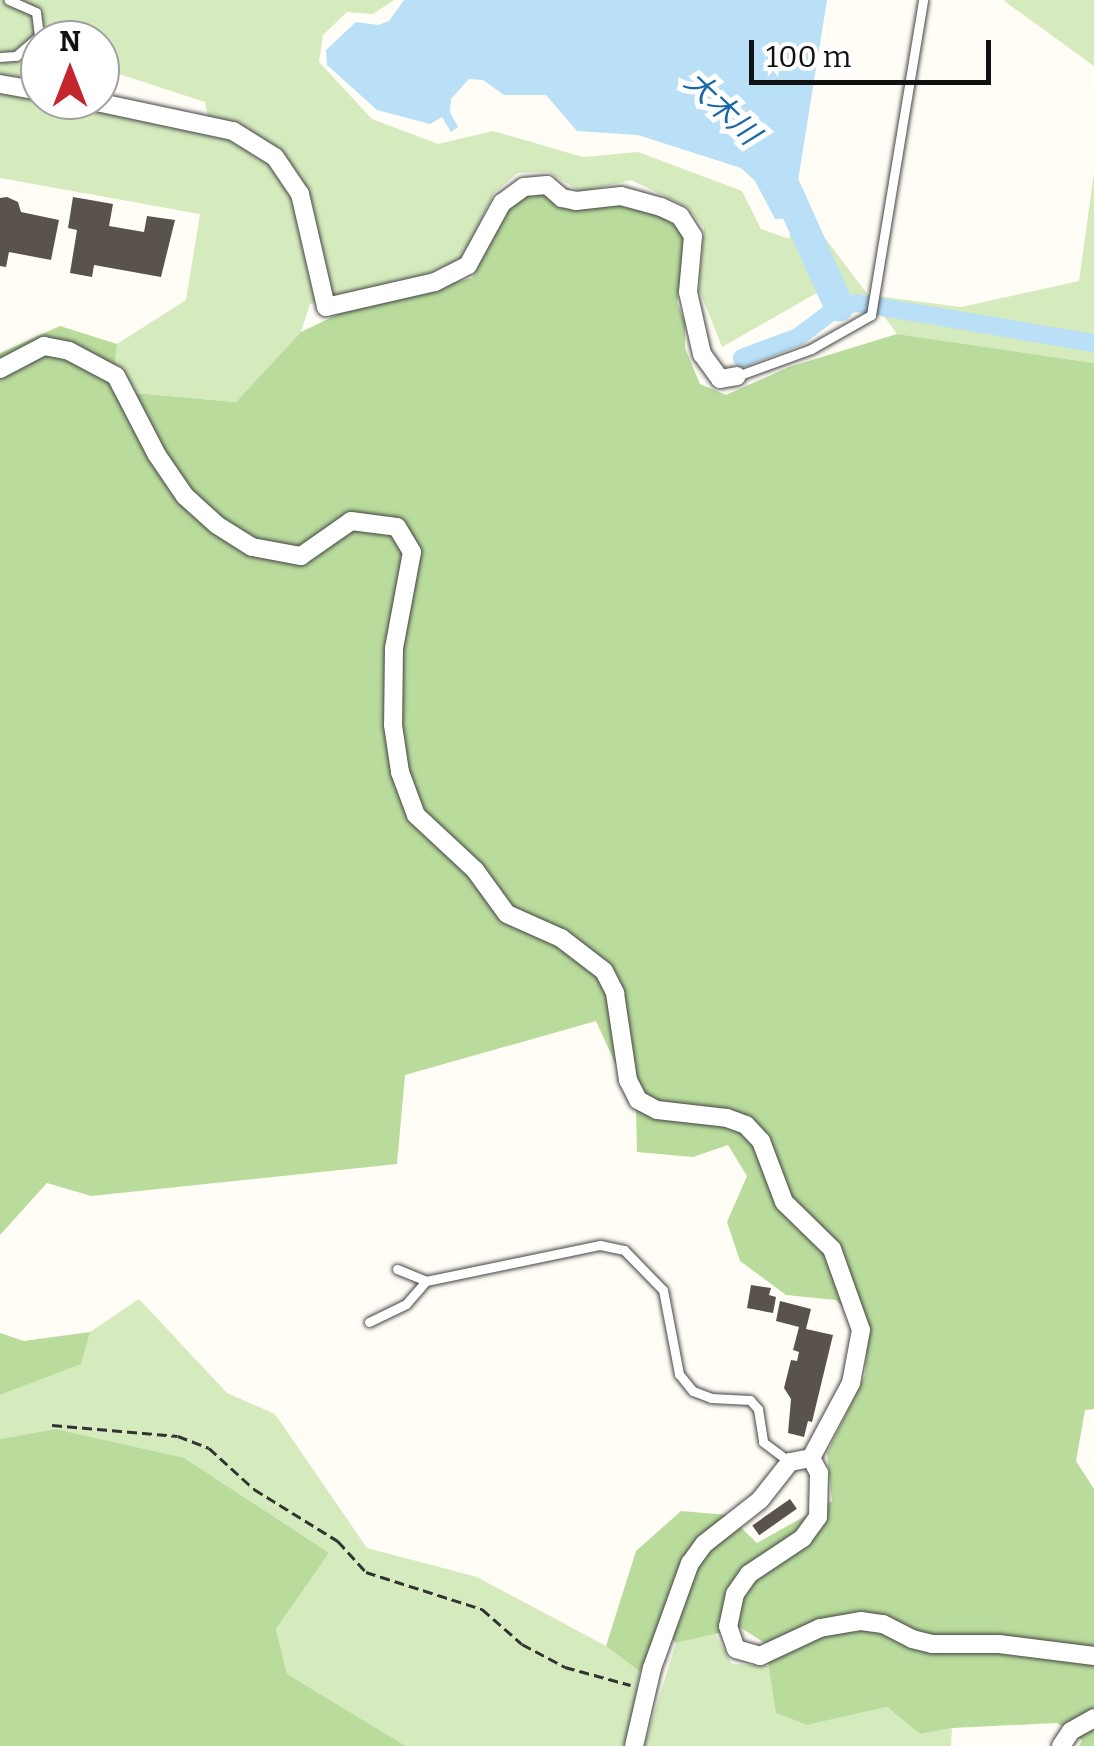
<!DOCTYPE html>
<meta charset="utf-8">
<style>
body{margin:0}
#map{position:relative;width:1094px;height:1746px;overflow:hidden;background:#fffdf5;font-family:Bitter,"Noto Sans JP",serif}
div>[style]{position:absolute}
.green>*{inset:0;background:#d5ebbd}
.forest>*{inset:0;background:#b9dc9c}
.water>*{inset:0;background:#b9e0f7}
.canal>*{height:18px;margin:-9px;padding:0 9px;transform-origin:9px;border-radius:9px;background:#b9e0f7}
.river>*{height:30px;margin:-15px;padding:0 15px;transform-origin:15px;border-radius:15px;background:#b9e0f7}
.building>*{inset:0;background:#5a524d;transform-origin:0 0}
.path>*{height:2.5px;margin-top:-1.25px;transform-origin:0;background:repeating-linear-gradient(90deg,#333 0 10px,transparent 0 15px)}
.roads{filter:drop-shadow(0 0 2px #444) drop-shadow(0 0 2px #444)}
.service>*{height:9px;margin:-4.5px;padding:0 4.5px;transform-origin:4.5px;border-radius:4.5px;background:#fff}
.minor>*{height:18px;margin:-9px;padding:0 9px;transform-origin:9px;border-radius:9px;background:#fff}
span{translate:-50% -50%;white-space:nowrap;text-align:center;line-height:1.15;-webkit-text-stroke:10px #fff;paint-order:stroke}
.water-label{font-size:30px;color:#1768a6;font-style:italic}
.north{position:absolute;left:20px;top:20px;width:100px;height:100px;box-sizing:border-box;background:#fff;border:2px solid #a0a0a0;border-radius:50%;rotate:0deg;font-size:28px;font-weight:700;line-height:40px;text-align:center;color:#111}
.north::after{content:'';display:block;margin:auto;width:35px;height:45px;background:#c4262e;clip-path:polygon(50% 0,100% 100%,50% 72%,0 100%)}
.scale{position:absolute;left:749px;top:40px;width:242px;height:45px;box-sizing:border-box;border:5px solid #111;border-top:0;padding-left:12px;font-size:30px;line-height:35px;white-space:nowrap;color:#111;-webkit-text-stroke:8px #fff;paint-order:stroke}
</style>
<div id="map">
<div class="green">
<i style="clip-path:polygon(0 0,394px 0,373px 14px,347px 12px,323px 35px,319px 62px,372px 119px,438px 144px,493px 131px,583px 157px,638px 152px,742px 191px,761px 229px,789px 239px,797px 201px,868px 295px,961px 307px,1079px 281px,1094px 172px,1094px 363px,897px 334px,868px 295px,815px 294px,722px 347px,699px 289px,704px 228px,687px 207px,631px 180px,581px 192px,548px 172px,518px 173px,494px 193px,462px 259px,425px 275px,310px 304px,301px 332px,236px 402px,112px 391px,117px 344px,186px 300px,200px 214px,0 178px,0 91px,211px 134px,205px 102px,122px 75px,100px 76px,100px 40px,40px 40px,40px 79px,0 75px)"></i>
<i style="clip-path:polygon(1003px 0,1094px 0,1094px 66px)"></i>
<i style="clip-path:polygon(139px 1299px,227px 1393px,275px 1414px,367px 1548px,477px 1577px,606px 1646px,640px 1672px,627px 1746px,406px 1746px,287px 1674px,276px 1629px,329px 1553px,55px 1429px,0 1439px,0 1395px,80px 1364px,90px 1332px)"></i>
<i style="clip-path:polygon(715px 1634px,732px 1664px,769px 1666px,777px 1713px,807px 1725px,887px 1707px,920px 1734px,952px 1728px,951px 1746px,644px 1746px,676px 1643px)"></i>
</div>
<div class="forest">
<i style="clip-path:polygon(543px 193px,561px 208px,622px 205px,658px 214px,682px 230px,684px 250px,677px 303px,685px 322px,685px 348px,700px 384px,726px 395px,789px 367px,897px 334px,1094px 363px,1094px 1409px,1085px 1410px,1076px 1461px,1094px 1489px,1094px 1746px,1079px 1746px,1082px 1740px,1057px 1723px,952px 1728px,920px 1734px,887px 1707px,807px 1725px,776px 1713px,765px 1643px,741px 1628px,676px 1643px,660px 1629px,640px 1672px,606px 1646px,636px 1551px,681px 1511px,728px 1515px,757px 1543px,832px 1501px,827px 1453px,865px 1376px,868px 1333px,836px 1300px,786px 1295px,740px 1261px,727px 1222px,747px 1176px,728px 1145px,693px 1157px,637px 1152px,636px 1109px,596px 1021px,405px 1075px,397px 1164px,91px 1196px,47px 1183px,0 1235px,0 353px,60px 326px,117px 344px,112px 391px,236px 402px,301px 332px,347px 310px,472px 278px,509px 209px,527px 194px)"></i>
<i style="clip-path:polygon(90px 1332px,81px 1364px,0 1395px,0 1333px,24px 1341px)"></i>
<i style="clip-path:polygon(55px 1429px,184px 1458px,329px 1553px,276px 1629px,287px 1674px,406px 1746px,0 1746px,0 1439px)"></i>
</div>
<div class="water">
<i style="clip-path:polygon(404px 0,827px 0,792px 218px,775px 219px,755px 181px,741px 168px,638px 135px,577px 131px,546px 95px,504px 95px,483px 80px,469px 79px,451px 99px,450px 112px,458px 127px,451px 132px,442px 117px,430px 124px,377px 110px,327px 65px,326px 50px,356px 22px,378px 25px,389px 21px)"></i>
</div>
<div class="canal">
<i style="left:742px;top:358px;width:60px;rotate:-20.6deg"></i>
<i style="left:798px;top:337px;width:51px;rotate:-37.1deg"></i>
<i style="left:839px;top:306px;width:18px;rotate:-9deg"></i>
<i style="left:857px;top:303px;width:240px;rotate:9.6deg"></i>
</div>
<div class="river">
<i style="left:776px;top:166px;width:154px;rotate:65.8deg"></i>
</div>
<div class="building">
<i style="clip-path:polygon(7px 197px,18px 202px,21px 212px,59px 220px,51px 260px,9px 252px,6px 267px,0 266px,0 198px)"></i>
<i style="clip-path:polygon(73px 197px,113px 204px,109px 226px,144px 232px,147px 216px,175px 220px,161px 277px,94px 265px,92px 277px,70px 273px,77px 230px,68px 228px)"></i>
<i style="clip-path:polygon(751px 1285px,771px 1288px,769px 1295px,776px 1297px,773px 1313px,747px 1308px)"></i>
<i style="clip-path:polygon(780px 1301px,811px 1309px,806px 1329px,833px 1335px,812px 1422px,808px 1421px,804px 1437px,788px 1433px,791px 1399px,784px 1388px,791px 1360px,797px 1361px,799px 1352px,793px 1350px,799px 1327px,776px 1321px)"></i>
<i style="left:790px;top:1499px;width:12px;height:46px;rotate:55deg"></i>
</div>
<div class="path">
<i style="left:52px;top:1425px;width:126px;rotate:5deg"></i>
<i style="left:178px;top:1436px;width:33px;rotate:21deg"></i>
<i style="left:209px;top:1448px;width:61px;rotate:42.3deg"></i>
<i style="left:254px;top:1489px;width:99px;rotate:31.8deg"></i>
<i style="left:338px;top:1541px;width:42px;rotate:47.9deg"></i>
<i style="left:366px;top:1572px;width:122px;rotate:17.7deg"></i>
<i style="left:482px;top:1609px;width:53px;rotate:41.2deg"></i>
<i style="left:522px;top:1644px;width:49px;rotate:28.1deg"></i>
<i style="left:565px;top:1667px;width:68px;rotate:15.3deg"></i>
</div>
<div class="roads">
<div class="service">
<i style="left:0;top:57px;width:16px;rotate:-4deg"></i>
<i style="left:16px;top:56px;width:30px;rotate:-41deg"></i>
<i style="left:39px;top:36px;width:24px;rotate:-97deg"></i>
<i style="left:36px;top:12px;width:30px;rotate:-156deg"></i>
<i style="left:737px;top:376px;width:79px;rotate:-20deg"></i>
<i style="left:811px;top:349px;width:69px;rotate:-29.5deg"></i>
<i style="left:871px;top:315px;width:319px;rotate:-80.6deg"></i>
<i style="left:397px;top:1269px;width:31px;rotate:22deg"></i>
<i style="left:369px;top:1322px;width:41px;rotate:-25.9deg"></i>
<i style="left:406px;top:1304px;width:30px;rotate:-49deg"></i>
<i style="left:426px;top:1281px;width:178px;rotate:-11.7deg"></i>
<i style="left:600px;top:1245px;width:25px;rotate:12deg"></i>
<i style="left:624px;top:1250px;width:56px;rotate:45.7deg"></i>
<i style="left:663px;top:1290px;width:86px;rotate:79.2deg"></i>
<i style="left:679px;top:1374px;width:22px;rotate:51deg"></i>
<i style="left:693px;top:1391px;width:19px;rotate:21deg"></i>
<i style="left:711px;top:1398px;width:39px;rotate:3deg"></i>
<i style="left:750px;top:1400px;width:12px;rotate:48deg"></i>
<i style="left:758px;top:1409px;width:33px;rotate:81deg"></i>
<i style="left:763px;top:1442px;width:34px;rotate:37deg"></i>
</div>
<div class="minor">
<i style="left:0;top:84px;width:41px;rotate:9.9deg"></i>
<i style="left:87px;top:100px;width:149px;rotate:12deg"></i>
<i style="left:233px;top:131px;width:49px;rotate:31.8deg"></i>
<i style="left:275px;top:157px;width:45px;rotate:56deg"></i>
<i style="left:300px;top:194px;width:116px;rotate:77deg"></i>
<i style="left:326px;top:307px;width:112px;rotate:-12.9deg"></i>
<i style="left:435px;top:282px;width:37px;rotate:-27deg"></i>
<i style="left:468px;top:265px;width:71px;rotate:-61.3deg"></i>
<i style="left:502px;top:203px;width:27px;rotate:-36deg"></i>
<i style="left:524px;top:187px;width:23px;rotate:-5deg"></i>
<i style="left:547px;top:185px;width:20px;rotate:41deg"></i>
<i style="left:562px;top:198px;width:14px;rotate:12deg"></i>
<i style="left:576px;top:201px;width:45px;rotate:-6.3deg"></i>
<i style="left:621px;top:196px;width:41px;rotate:15.4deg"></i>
<i style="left:661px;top:207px;width:21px;rotate:25deg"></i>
<i style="left:680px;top:216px;width:24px;rotate:57deg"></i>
<i style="left:693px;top:236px;width:56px;rotate:95.1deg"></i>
<i style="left:688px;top:292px;width:64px;rotate:77.3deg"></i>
<i style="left:702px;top:354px;width:31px;rotate:54deg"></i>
<i style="left:720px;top:379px;width:17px;rotate:-10deg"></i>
<i style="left:0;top:369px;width:50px;rotate:-27.6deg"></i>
<i style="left:44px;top:346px;width:25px;rotate:11deg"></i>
<i style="left:69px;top:351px;width:53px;rotate:28deg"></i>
<i style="left:116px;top:376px;width:89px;rotate:62.6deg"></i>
<i style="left:157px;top:455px;width:50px;rotate:55.7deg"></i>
<i style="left:185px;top:496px;width:43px;rotate:42.2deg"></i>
<i style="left:217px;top:525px;width:41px;rotate:32.2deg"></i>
<i style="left:252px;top:547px;width:50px;rotate:10.4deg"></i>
<i style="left:301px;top:556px;width:61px;rotate:-35deg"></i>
<i style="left:351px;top:521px;width:46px;rotate:7.4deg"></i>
<i style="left:397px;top:527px;width:29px;rotate:59deg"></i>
<i style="left:412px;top:552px;width:98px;rotate:100.6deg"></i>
<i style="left:394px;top:648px;width:77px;rotate:90.7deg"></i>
<i style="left:393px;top:725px;width:48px;rotate:81.5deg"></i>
<i style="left:400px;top:772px;width:46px;rotate:69.6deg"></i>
<i style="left:416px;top:815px;width:81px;rotate:43deg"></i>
<i style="left:475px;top:870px;width:54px;rotate:54deg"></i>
<i style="left:507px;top:914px;width:59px;rotate:24deg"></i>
<i style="left:561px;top:938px;width:54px;rotate:37.5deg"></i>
<i style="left:604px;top:971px;width:25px;rotate:63deg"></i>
<i style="left:615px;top:993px;width:88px;rotate:81.5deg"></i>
<i style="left:628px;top:1080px;width:22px;rotate:63deg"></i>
<i style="left:638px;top:1100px;width:21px;rotate:28deg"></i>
<i style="left:657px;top:1110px;width:70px;rotate:6.5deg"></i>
<i style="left:727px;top:1118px;width:20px;rotate:20deg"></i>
<i style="left:746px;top:1125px;width:22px;rotate:47deg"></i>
<i style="left:761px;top:1141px;width:65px;rotate:69.3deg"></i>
<i style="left:784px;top:1202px;width:67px;rotate:44.4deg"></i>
<i style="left:832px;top:1249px;width:86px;rotate:70.3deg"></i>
<i style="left:861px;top:1330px;width:54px;rotate:100.7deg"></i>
<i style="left:851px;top:1383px;width:85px;rotate:118.1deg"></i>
<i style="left:811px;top:1458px;width:21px;rotate:169deg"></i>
<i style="left:790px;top:1462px;width:48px;rotate:128.3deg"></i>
<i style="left:760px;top:1500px;width:71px;rotate:141.8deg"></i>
<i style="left:704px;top:1544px;width:24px;rotate:126deg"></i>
<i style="left:690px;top:1563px;width:112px;rotate:109.9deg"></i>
<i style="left:652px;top:1668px;width:80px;rotate:103deg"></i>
<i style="left:811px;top:1458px;width:17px;rotate:62deg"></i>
<i style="left:819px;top:1473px;width:44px;rotate:91.3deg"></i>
<i style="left:818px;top:1517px;width:26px;rotate:126deg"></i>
<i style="left:803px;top:1538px;width:65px;rotate:146.3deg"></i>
<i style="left:749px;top:1574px;width:24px;rotate:125deg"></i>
<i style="left:735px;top:1594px;width:33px;rotate:102deg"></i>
<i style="left:728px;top:1626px;width:24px;rotate:71deg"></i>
<i style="left:736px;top:1649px;width:25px;rotate:16deg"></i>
<i style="left:760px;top:1656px;width:66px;rotate:-25deg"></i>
<i style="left:820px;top:1628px;width:42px;rotate:-9.7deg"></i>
<i style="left:861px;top:1621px;width:22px;rotate:8deg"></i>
<i style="left:883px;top:1624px;width:33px;rotate:27deg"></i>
<i style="left:912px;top:1639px;width:21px;rotate:14deg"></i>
<i style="left:932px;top:1644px;width:67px"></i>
<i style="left:999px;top:1644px;width:96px;rotate:7.2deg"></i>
<i style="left:1061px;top:1746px;width:18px;rotate:-56deg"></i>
<i style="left:1071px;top:1731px;width:26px;rotate:-29deg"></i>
</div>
</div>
<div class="water-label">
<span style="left:722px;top:108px;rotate:44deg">大木川</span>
</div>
<div class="north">N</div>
<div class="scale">100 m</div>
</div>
